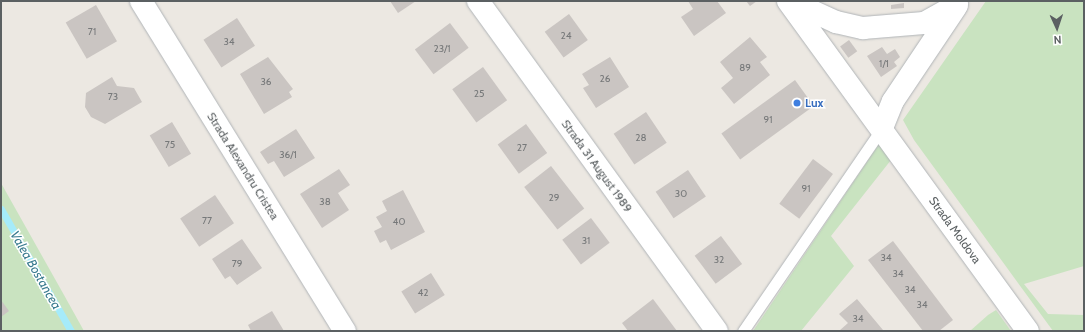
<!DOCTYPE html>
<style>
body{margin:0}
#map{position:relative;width:1085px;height:332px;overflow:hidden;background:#ece8e2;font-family:Cabin,sans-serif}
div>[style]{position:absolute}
.green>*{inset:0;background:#c9e3c0}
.stream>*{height:7px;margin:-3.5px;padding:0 3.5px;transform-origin:3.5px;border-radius:3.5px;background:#a5ebfa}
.building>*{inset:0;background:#cac5c2;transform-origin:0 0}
.roads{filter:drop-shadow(0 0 1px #b0b4b7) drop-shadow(0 0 1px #b0b4b7)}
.service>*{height:11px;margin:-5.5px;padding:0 5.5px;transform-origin:5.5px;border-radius:5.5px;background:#fff}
.minor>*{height:22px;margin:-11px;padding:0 11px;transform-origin:11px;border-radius:11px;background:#fff}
.tertiary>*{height:22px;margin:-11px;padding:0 11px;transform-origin:11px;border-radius:11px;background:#fff}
.dots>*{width:11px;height:11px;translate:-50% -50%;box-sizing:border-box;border:2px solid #fff;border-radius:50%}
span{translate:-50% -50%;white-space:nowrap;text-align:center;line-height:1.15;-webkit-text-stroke:3px #fff;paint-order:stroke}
.number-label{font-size:10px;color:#77797a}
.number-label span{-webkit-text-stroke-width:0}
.shop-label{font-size:12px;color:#366cbe;font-weight:700}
.left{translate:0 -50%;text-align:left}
.street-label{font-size:12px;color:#5b6062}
.water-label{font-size:13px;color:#3b7c90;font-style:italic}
.frame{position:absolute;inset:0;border:2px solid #5b6062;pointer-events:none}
.north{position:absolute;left:1037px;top:8px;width:40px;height:40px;-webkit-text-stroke:3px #fff;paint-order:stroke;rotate:177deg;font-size:11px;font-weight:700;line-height:16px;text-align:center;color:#5b6062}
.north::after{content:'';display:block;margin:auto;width:14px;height:18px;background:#5b6062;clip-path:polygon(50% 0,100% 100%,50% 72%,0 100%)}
</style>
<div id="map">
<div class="green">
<i style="clip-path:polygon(986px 1px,1084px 1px,1084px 266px,1024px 284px,1048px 314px,1084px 315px,1084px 331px,1053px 331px,914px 140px,903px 120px)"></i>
<i style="clip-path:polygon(879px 144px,891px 160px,831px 236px,854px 266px,801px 331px,753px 331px)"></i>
<i style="clip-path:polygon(1px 183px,64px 295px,84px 331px,1px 331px)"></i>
<i style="clip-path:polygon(996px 310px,1011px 331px,970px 331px,988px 315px)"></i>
</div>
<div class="stream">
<i style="left:1px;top:209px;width:141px;rotate:60.2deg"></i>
</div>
<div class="building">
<i style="clip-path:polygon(390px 1px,416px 1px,398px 13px)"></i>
<i style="clip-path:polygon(688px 1px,717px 1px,726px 13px,694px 36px,681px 17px,693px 9px)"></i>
<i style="clip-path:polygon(746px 1px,757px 1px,750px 6px)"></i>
<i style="clip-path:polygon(904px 3px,904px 8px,891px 9px,891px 5px)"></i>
<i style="left:96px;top:5px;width:42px;height:35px;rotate:60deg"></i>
<i style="left:569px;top:14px;width:32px;height:30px;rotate:54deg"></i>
<i style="left:237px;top:18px;width:33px;height:40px;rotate:57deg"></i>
<i style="left:450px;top:23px;width:31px;height:44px;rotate:53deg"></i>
<i style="clip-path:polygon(750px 37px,767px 57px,760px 62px,770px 75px,734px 104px,721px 88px,733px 78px,720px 62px)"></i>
<i style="left:849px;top:40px;width:14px;height:11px;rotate:54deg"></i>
<i style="clip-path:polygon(882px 47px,887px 54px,895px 49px,900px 57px,894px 62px,897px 66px,881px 77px,867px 56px)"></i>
<i style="clip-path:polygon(268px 57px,293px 89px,289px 92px,292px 97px,264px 114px,240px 74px)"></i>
<i style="clip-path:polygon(610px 57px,629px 87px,596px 108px,583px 88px,589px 85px,582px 74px)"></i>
<i style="left:483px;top:67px;width:41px;height:38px;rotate:54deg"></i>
<i style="clip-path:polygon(112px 77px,117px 86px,134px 88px,142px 102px,105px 124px,91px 117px,85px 107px,86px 93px)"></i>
<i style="left:795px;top:80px;width:32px;height:91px;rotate:54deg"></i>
<i style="left:646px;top:112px;width:37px;height:39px;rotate:56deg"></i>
<i style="left:172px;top:122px;width:37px;height:26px;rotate:59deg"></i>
<i style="left:526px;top:124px;width:36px;height:35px;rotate:54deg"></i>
<i style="clip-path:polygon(296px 129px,315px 158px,284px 177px,274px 161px,268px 164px,260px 152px)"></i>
<i style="left:813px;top:159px;width:25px;height:56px;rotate:37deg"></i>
<i style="left:551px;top:166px;width:54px;height:34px;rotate:52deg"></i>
<i style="clip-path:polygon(339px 169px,350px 185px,338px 193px,349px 210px,322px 228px,300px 194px)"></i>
<i style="left:688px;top:170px;width:32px;height:39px;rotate:56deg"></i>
<i style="clip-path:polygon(403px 190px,425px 232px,391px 250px,386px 240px,380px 243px,374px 231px,382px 227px,376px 217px,387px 211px,382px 201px)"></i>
<i style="left:215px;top:195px;width:34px;height:42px;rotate:56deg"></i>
<i style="left:591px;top:218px;width:31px;height:36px;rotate:53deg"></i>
<i style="left:721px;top:236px;width:35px;height:33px;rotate:53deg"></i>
<i style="clip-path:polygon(242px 239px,262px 268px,237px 285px,230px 276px,225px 279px,212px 259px)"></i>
<i style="clip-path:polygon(893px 241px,953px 320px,939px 331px,923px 331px,868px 260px)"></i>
<i style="left:431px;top:273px;width:26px;height:35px;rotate:58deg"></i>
<i style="clip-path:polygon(653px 299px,677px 331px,628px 331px,622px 323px)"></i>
<i style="clip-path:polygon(857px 299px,883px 330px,884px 331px,839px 331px,848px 323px,839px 314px)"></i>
<i style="clip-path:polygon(1px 300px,9px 311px,1px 317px)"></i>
<i style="clip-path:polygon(272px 311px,284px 331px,251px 331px,248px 325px)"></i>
</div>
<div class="roads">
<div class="service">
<i style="left:743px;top:331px;width:246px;rotate:-55.6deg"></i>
</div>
<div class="minor">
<i style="left:141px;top:1px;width:388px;rotate:58.3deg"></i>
<i style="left:478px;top:1px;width:407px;rotate:54.1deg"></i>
<i style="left:790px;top:1px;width:51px;rotate:24.5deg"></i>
<i style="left:836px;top:22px;width:28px;rotate:13deg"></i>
<i style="left:863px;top:28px;width:61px;rotate:-4.7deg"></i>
<i style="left:924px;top:23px;width:38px;rotate:-29deg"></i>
<i style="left:882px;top:128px;width:29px;rotate:-68deg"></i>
<i style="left:893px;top:101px;width:113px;rotate:-56.2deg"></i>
</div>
<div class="tertiary">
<i style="left:788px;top:1px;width:408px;rotate:54deg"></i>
</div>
</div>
<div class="dots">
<i style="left:797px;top:103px;background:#3f7fe0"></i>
</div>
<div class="number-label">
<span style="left:92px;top:32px">71</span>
<span style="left:566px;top:36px">24</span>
<span style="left:229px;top:42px">34</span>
<span style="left:442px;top:49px">23/1</span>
<span style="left:884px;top:64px">1/1</span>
<span style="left:745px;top:68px">89</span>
<span style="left:605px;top:79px">26</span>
<span style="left:266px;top:82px">36</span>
<span style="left:479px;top:94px">25</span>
<span style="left:113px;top:97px">73</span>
<span style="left:768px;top:120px">91</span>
<span style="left:641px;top:138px">28</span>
<span style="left:170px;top:145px">75</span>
<span style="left:522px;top:148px">27</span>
<span style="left:288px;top:155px">36/1</span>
<span style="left:806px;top:189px">91</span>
<span style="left:681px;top:194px">30</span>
<span style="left:554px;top:198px">29</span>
<span style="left:325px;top:202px">38</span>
<span style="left:207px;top:221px">77</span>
<span style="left:399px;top:222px">40</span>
<span style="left:586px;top:241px">31</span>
<span style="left:886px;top:258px">34</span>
<span style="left:719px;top:260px">32</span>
<span style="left:237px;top:264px">79</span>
<span style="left:898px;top:274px">34</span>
<span style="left:910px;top:290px">34</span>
<span style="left:423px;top:293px">42</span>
<span style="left:922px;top:305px">34</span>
<span style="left:858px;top:319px">34</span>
</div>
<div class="shop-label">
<span class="left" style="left:805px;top:103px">Lux</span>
</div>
<div class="street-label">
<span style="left:243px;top:166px;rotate:58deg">Strada Alexandru Cristea</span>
<span style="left:597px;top:166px;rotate:54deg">Strada 31 August 1989</span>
<span style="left:955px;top:230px;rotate:54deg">Strada Moldova</span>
</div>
<div class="water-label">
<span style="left:36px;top:270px;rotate:60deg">Valea Bostancea</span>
</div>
<div class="frame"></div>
<div class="north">N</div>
</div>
